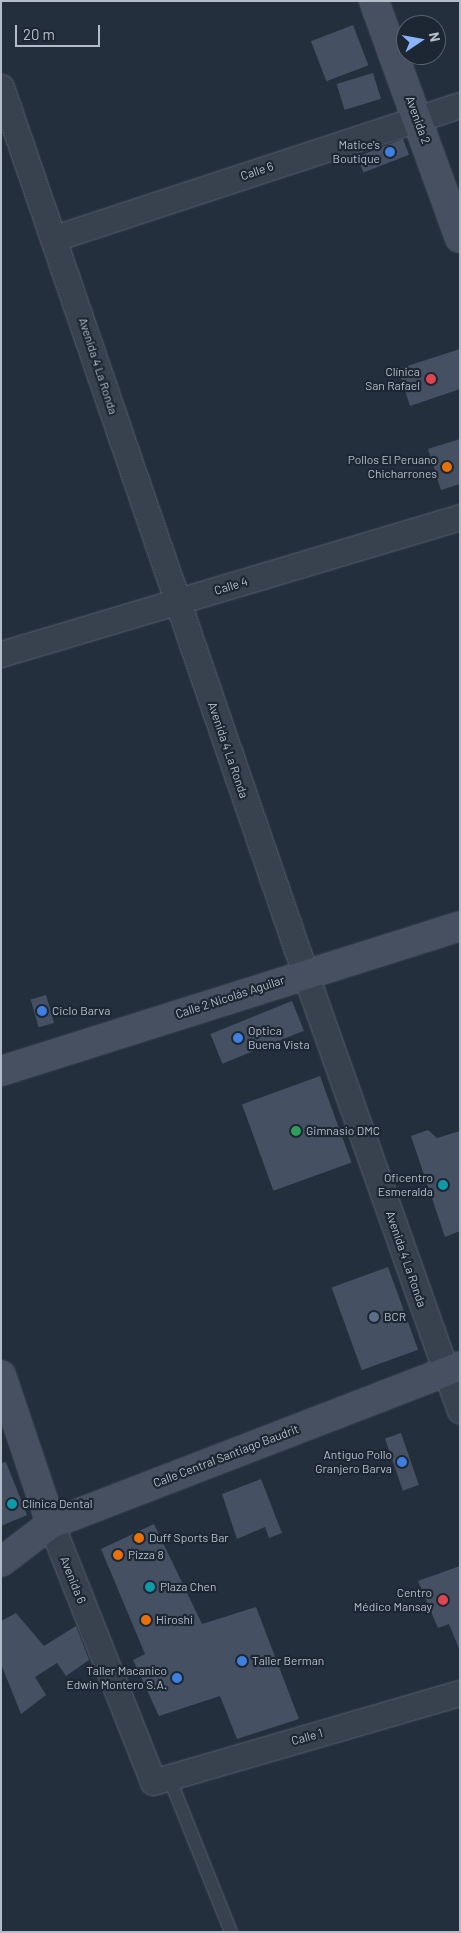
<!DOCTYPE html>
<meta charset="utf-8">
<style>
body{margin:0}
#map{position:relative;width:461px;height:1933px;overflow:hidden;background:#242f3e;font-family:Barlow,sans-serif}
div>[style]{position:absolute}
.building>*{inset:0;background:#455162;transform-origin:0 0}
.roads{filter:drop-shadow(0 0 1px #565f6c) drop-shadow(0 0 1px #565f6c)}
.service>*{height:12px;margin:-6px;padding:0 6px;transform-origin:6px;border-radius:6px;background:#38414e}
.minor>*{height:25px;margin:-12.5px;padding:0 12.5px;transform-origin:12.5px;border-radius:12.5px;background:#38414e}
.secondary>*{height:28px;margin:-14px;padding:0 14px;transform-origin:14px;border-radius:14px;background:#465061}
.dots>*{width:14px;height:14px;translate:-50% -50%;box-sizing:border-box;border:2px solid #1d2633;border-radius:50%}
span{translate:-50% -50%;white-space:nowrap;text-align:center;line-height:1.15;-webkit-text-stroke:4.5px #1d2633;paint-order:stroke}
.street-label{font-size:12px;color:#b4bcc9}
.poi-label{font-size:12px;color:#b4bcc9}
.right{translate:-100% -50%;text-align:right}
.left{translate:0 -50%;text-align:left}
.frame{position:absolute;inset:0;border:2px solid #b4bcc9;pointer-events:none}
.north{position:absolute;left:396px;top:15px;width:50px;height:50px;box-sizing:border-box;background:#1d2633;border:1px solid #59626f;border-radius:50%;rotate:78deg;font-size:14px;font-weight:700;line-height:20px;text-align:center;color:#b4bcc9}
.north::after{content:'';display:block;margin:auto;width:18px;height:22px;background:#8ab4f8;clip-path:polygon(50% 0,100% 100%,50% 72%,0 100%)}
.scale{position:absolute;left:15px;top:25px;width:85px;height:22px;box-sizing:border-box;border:2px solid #b4bcc9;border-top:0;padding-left:6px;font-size:15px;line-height:18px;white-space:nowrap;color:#b4bcc9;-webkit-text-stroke:4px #1d2633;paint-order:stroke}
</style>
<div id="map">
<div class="building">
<i style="left:353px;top:25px;width:43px;height:45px;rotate:69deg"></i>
<i style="left:373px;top:73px;width:27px;height:38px;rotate:73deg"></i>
<i style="left:403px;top:139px;width:17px;height:49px;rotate:69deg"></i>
<i style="clip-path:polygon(460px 349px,460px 389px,410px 406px,398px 369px)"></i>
<i style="clip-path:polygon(460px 439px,460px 484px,441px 490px,428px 449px)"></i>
<i style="left:46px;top:995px;width:29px;height:16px;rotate:74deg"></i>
<i style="left:292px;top:1001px;width:32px;height:88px;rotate:68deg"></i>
<i style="left:320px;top:1076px;width:92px;height:83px;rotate:70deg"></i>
<i style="clip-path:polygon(428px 1130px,437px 1138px,460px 1131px,460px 1231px,445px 1237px,411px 1136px)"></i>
<i style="left:388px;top:1267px;width:88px;height:60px;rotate:70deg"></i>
<i style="left:401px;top:1433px;width:55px;height:17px;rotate:71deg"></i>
<i style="clip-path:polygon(6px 1462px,27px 1515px,1px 1526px,1px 1463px)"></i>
<i style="clip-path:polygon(261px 1479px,282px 1533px,269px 1538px,265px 1527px,237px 1539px,222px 1494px)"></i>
<i style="clip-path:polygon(154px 1524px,202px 1624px,256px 1607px,299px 1719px,237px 1739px,220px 1696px,159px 1716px,133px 1660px,145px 1654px,101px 1549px)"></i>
<i style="clip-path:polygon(460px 1566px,460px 1651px,449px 1624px,438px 1628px,418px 1581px)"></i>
<i style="clip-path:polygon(16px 1613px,44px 1646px,76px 1626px,89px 1660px,66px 1676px,57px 1663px,35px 1677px,46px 1695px,21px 1714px,1px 1664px,1px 1621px)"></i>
</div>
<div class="roads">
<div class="service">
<i style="left:169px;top:1777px;width:167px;rotate:68.2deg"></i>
</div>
<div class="minor">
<i style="left:1px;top:87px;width:937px;rotate:71.06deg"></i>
<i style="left:305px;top:973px;width:464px;rotate:70.5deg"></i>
<i style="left:55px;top:238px;width:426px;rotate:-18.2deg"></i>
<i style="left:1px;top:654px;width:479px;rotate:-16.6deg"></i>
<i style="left:51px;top:1524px;width:277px;rotate:68.4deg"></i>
<i style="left:153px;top:1782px;width:320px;rotate:-16.2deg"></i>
</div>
<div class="secondary">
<i style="left:374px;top:1px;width:252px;rotate:70.1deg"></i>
<i style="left:1px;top:1071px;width:481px;rotate:-17.5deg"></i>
<i style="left:1px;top:1375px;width:157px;rotate:71.4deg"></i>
<i style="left:1px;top:1562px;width:63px;rotate:-37.2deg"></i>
<i style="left:51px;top:1524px;width:438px;rotate:-21.1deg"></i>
</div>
</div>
<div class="dots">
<i style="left:390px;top:152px;background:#3f7fe0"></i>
<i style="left:431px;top:379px;background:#e0444e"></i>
<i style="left:447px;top:467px;background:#e8710a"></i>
<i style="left:42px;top:1011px;background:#3f7fe0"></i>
<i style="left:238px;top:1038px;background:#3f7fe0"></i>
<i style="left:296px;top:1131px;background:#2e9e5b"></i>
<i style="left:443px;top:1185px;background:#0f9aa8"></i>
<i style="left:374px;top:1317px;background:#5c6f8a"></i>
<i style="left:402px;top:1462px;background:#3f7fe0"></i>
<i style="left:12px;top:1504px;background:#0f9aa8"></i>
<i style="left:139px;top:1538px;background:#e8710a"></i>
<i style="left:118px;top:1555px;background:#e8710a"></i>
<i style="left:150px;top:1587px;background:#0f9aa8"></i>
<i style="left:443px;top:1600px;background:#e0444e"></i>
<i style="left:146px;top:1620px;background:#e8710a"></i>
<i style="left:242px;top:1661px;background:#3f7fe0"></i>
<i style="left:177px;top:1678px;background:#3f7fe0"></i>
</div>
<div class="street-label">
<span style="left:418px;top:120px;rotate:70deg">Avenida 2</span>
<span style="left:257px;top:171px;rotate:-19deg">Calle 6</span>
<span style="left:98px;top:366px;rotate:72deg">Avenida 4 La Ronda</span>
<span style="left:231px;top:586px;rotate:-17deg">Calle 4</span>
<span style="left:228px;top:750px;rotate:71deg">Avenida 4 La Ronda</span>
<span style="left:230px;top:997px;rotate:-18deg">Calle 2 Nicolás Aguilar</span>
<span style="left:406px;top:1259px;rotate:71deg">Avenida 4 La Ronda</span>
<span style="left:226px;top:1456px;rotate:-21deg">Calle Central Santiago Baudrit</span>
<span style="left:73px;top:1580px;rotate:68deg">Avenida 6</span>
<span style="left:307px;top:1737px;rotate:-16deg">Calle 1</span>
</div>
<div class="poi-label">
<span class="right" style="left:380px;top:152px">Matice's<br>Boutique</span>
<span class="right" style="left:420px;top:379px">Clínica<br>San Rafael</span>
<span class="right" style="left:437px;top:467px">Pollos El Peruano<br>Chicharrones</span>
<span class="left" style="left:52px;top:1011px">Ciclo Barva</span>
<span class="left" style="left:248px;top:1038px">Optica<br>Buena Vista</span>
<span class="left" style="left:306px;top:1131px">Gimnasio DMC</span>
<span class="right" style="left:433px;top:1185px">Oficentro<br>Esmeralda</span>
<span class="left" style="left:384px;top:1317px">BCR</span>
<span class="right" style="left:392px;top:1462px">Antiguo Pollo<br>Granjero Barva</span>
<span class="left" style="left:22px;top:1504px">Clínica Dental</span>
<span class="left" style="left:149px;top:1538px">Duff Sports Bar</span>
<span class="left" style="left:128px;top:1555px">Pizza 8</span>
<span class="left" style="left:160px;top:1587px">Plaza Chen</span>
<span class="right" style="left:432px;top:1600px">Centro<br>Médico Mansay</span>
<span class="left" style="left:156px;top:1620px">Hiroshi</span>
<span class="left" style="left:252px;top:1661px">Taller Berman</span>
<span class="right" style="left:167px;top:1678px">Taller Macanico<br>Edwin Montero S.A.</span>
</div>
<div class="frame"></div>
<div class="north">N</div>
<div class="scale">20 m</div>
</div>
